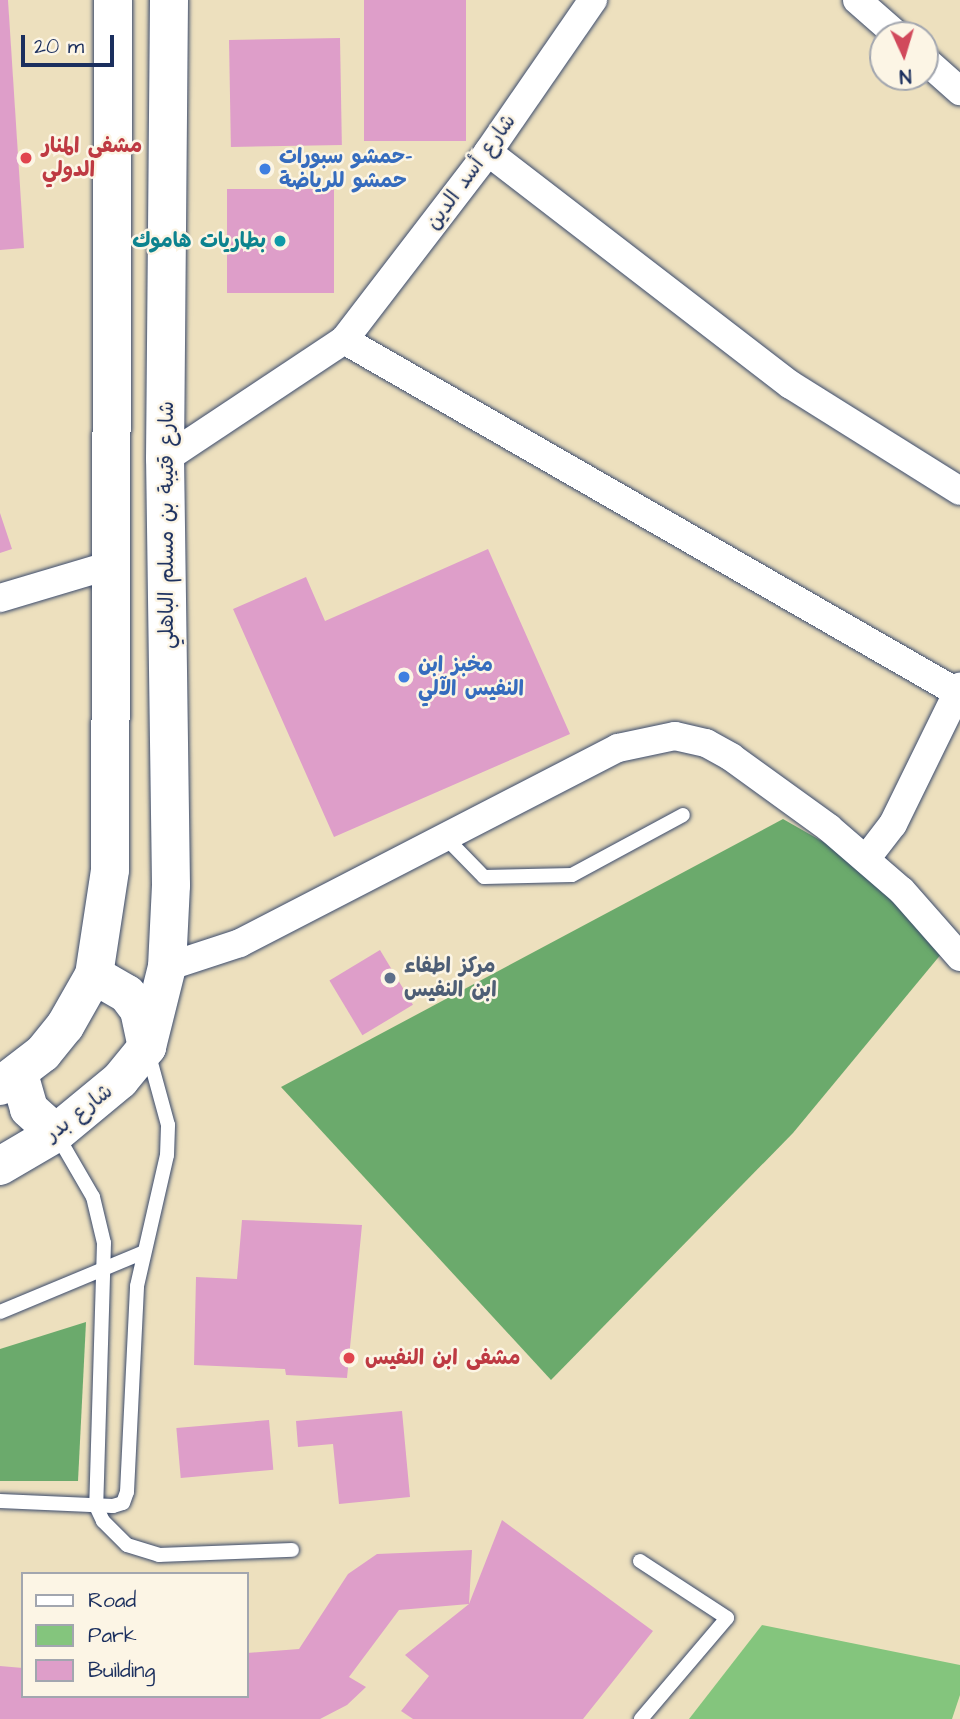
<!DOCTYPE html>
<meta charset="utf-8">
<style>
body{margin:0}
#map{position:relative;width:960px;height:1719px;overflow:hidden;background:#ede0be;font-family:"Architects Daughter","Playpen Sans Arabic",sans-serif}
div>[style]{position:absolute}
.green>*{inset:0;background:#84c57d}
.forest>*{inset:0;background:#6baa6c}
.building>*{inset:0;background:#de9ec9;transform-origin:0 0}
.roads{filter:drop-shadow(0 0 2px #3a4a6c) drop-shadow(0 0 2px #3a4a6c)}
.service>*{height:14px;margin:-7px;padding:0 7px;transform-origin:7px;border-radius:7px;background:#fff}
.minor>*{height:28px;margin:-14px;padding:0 14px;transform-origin:14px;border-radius:14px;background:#fff}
.primary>*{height:38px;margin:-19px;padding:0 19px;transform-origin:19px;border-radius:19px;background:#fff}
.dots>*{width:19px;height:19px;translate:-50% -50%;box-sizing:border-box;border:4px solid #fcf5e5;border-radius:50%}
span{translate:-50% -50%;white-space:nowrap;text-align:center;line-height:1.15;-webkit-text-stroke:5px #fcf5e5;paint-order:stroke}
.health-label{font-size:21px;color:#be3a42;font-weight:700}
.left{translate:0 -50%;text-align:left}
.shop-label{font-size:21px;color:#366cbe;font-weight:700}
.street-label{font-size:21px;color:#1b2f5e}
.culture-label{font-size:21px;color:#0d838f;font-weight:700}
.right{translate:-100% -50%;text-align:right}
.service-label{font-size:21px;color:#4e5e75;font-weight:700}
.legend{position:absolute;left:21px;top:1572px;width:228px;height:126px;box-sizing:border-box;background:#fcf5e5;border:2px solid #a2a6af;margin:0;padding:9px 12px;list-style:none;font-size:21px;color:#1b2f5e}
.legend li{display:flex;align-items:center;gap:14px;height:35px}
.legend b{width:35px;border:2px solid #a2a6af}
.north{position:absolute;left:869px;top:21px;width:70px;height:70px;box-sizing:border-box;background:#fcf5e5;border:2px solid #a2a6af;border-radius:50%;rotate:176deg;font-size:19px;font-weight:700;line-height:28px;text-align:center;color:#1b2f5e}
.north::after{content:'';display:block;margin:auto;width:24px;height:32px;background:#d1495b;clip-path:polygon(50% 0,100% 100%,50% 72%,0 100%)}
.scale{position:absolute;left:21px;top:35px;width:93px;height:32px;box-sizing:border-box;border:4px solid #1b2f5e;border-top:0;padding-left:9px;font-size:21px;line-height:24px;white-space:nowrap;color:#1b2f5e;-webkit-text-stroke:5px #fcf5e5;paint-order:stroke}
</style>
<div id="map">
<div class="green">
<i style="clip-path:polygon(762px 1625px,960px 1665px,960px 1695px,952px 1719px,689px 1719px)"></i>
</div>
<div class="forest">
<i style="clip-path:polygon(783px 819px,855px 860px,942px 953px,793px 1133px,551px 1380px,281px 1087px)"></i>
<i style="clip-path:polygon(86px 1322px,78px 1481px,0 1481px,0 1349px)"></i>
</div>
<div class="building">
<i style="clip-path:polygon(0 0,8px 0,24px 248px,0 250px)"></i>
<i style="left:364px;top:0;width:102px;height:141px"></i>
<i style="left:340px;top:38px;width:107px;height:111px;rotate:89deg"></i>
<i style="left:227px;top:189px;width:107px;height:104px"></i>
<i style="clip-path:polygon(0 513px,12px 549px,0 553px)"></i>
<i style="clip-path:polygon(488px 549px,570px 734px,334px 837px,233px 609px,306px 577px,325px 621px)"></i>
<i style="left:380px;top:950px;width:64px;height:59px;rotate:59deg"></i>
<i style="clip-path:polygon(242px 1220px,362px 1225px,347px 1378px,286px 1375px,285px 1369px,194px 1365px,196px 1277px,237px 1279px)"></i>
<i style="clip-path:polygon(402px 1411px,410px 1497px,339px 1504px,333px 1444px,298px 1447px,296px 1421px)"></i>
<i style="left:269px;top:1420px;width:50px;height:93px;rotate:85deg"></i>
<i style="clip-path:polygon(502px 1520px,653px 1631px,583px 1719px,413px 1719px,401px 1711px,429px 1676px,405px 1655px,469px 1604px,399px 1610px,349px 1677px,366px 1687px,347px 1705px,320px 1719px,0 1719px,0 1666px,23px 1668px,23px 1696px,247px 1696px,247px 1653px,299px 1649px,348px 1574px,377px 1554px,472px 1550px,469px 1604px)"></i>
</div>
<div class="roads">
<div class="service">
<i style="left:445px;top:837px;width:56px;rotate:45.7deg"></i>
<i style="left:484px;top:877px;width:88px;rotate:-1.3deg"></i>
<i style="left:572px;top:875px;width:126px;rotate:-28.4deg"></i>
<i style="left:57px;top:1135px;width:72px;rotate:59.9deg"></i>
<i style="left:93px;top:1197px;width:47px;rotate:76.6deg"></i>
<i style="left:104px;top:1243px;width:263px;rotate:91.7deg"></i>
<i style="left:96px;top:1506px;width:17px;rotate:65deg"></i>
<i style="left:103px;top:1521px;width:34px;rotate:45deg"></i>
<i style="left:127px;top:1545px;width:34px;rotate:17deg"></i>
<i style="left:159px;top:1555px;width:133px;rotate:-2.2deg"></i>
<i style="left:0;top:1312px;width:154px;rotate:-22.6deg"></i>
<i style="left:0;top:1501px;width:113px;rotate:2.5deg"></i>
<i style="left:113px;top:1506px;width:10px;rotate:-17deg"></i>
<i style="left:123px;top:1503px;width:12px;rotate:-70deg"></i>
<i style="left:127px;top:1492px;width:206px;rotate:-87.2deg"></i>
<i style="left:137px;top:1286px;width:134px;rotate:-77.1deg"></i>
<i style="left:167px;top:1155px;width:30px;rotate:-88deg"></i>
<i style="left:168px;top:1125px;width:76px;rotate:-105.3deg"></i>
<i style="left:640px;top:1561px;width:104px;rotate:33.2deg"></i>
<i style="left:727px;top:1618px;width:133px;rotate:130.4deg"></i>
</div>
<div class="minor">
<i style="left:857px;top:0;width:53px;rotate:41.2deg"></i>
<i style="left:925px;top:60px;width:47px;rotate:41.5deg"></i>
<i style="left:488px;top:152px;width:382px;rotate:37.6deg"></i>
<i style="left:791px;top:385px;width:199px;rotate:32.1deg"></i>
<i style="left:344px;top:340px;width:237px;rotate:-52.5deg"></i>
<i style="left:488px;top:152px;width:185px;rotate:-55.4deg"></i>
<i style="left:165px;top:459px;width:215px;rotate:-33.6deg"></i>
<i style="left:344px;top:340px;width:710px;rotate:29.88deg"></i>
<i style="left:0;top:598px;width:116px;rotate:-16.6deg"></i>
<i style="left:866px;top:859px;width:44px;rotate:-52.4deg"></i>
<i style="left:893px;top:824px;width:153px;rotate:-63.9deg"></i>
<i style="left:167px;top:967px;width:77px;rotate:-18.2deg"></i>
<i style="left:240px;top:943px;width:425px;rotate:-27.3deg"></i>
<i style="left:618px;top:748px;width:58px;rotate:-11.9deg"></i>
<i style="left:675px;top:736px;width:32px;rotate:13deg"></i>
<i style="left:706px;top:743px;width:29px;rotate:29deg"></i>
<i style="left:731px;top:757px;width:121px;rotate:35.9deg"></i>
<i style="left:829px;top:828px;width:96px;rotate:40.8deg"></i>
<i style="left:902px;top:891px;width:88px;rotate:48.7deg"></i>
</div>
<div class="primary">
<i style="left:94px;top:975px;width:38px;rotate:30deg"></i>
<i style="left:127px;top:994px;width:20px;rotate:53deg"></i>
<i style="left:139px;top:1010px;width:38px;rotate:78deg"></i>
<i style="left:19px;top:1074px;width:36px;rotate:74deg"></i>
<i style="left:29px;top:1109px;width:36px;rotate:42deg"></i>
<i style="left:0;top:1086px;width:54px;rotate:-37.5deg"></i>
<i style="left:43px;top:1053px;width:35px;rotate:-51deg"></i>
<i style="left:65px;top:1026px;width:59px;rotate:-60.4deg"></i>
<i style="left:94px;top:975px;width:106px;rotate:-81.3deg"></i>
<i style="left:110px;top:870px;width:870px;rotate:-89.8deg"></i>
<i style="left:0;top:1166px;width:65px;rotate:-30.5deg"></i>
<i style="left:56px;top:1133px;width:83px;rotate:-39.6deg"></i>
<i style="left:120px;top:1080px;width:43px;rotate:-50.7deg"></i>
<i style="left:147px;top:1047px;width:82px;rotate:-76deg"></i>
<i style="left:167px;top:967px;width:82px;rotate:-87.2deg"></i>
<i style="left:171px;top:885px;width:426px;rotate:-90.8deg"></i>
<i style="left:165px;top:459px;width:459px;rotate:-89.5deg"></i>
</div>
</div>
<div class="dots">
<i style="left:26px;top:158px;background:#e0444e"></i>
<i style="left:265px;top:169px;background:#3f7fe0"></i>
<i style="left:280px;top:241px;background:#0f9aa8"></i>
<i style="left:404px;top:677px;background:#3f7fe0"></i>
<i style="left:390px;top:978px;background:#5c6f8a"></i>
<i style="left:349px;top:1358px;background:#e0444e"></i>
</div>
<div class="health-label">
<span class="left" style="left:42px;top:158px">مشفى المنار<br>الدولي</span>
<span class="left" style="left:365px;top:1358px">مشفى ابن النفيس</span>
</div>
<div class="shop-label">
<span class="left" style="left:279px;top:169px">حمشو سبورات-<br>حمشو للرياضة</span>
<span class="left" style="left:418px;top:677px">مخبز ابن<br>النفيس الآلي</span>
</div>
<div class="street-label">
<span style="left:471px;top:172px;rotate:-54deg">شارع أسد الدين</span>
<span style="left:167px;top:525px;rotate:-90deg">شارع قتيبة بن مسلم الباهلي</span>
<span style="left:79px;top:1113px;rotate:-38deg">شارع بدر</span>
</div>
<div class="culture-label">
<span class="right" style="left:266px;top:241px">بطاريات هاموك</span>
</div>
<div class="service-label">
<span class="left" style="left:404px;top:978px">مركز اطفاء<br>ابن النفيس</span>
</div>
<ul class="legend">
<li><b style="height:9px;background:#fff"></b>Road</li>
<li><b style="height:19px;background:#84c57d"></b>Park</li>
<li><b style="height:19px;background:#de9ec9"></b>Building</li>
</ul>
<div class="north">N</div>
<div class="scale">20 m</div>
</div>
